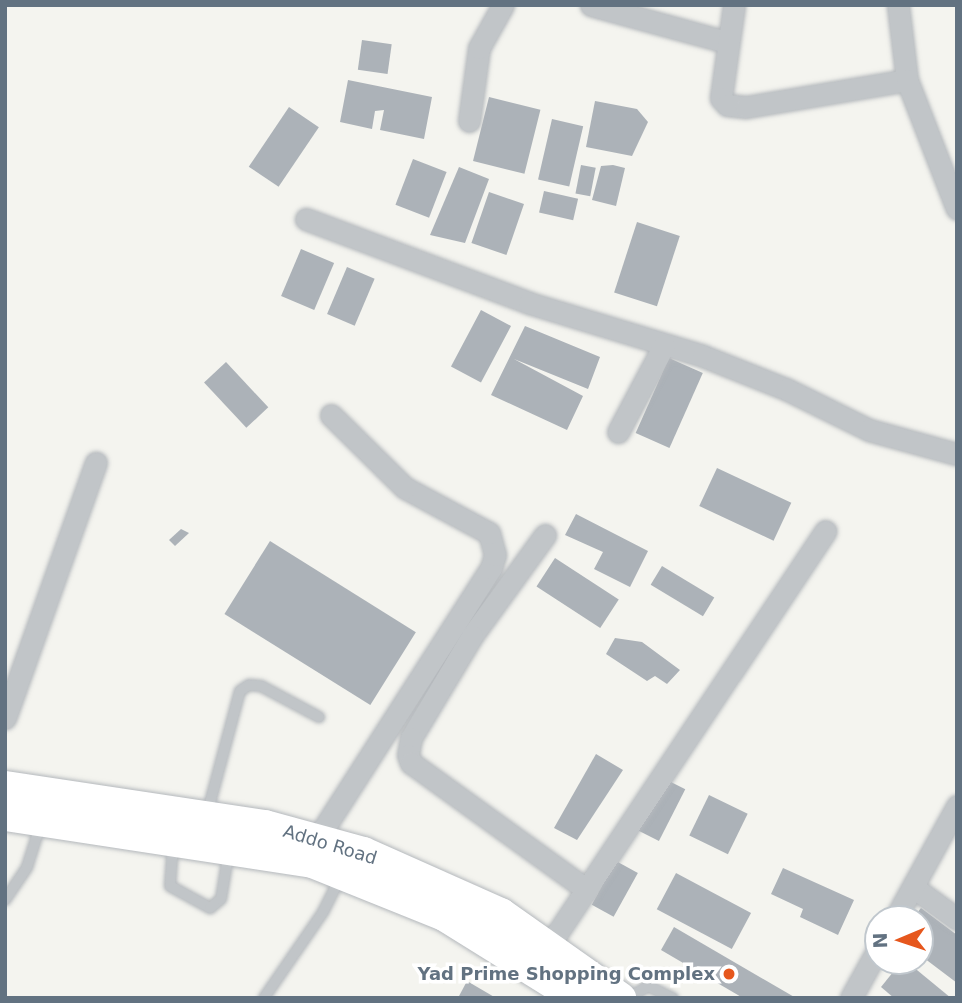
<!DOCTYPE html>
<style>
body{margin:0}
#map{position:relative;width:962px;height:1003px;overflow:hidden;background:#f4f4ef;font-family:"DejaVu Sans",sans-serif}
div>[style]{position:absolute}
.building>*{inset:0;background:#acb2b8;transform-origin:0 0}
.roads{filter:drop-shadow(0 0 2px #b4b8bc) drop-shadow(0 0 2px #b4b8bc)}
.service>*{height:10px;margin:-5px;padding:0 5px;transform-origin:5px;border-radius:5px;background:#c1c5c8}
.minor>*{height:21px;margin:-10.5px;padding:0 10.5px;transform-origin:10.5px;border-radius:10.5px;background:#c1c5c8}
.primary>*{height:33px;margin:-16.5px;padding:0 16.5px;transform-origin:16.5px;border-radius:16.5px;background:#fff}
.dots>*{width:19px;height:19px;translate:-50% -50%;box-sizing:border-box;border:4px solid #fff;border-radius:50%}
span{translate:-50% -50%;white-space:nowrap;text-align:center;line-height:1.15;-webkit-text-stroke:7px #fff;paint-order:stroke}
.street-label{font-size:18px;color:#627281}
.poi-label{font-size:18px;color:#627281;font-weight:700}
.right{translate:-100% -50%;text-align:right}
.frame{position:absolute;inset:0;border:7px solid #627281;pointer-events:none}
.north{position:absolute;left:864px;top:905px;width:70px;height:70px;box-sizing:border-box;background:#fff;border:2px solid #c0c7cd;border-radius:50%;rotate:268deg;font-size:19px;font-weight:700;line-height:28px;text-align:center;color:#627281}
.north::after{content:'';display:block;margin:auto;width:24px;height:32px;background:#e6571d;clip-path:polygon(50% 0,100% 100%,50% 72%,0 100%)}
</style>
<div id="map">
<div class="building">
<i style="left:362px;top:40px;width:30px;height:30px;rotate:8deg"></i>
<i style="clip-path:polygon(348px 80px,432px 97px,424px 139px,380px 130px,384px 110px,375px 111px,372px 129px,340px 122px)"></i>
<i style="left:489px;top:97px;width:53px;height:66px;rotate:14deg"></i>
<i style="clip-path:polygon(595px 101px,637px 109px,648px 122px,632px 156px,586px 147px)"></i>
<i style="left:289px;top:107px;width:36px;height:72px;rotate:34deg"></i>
<i style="left:552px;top:119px;width:32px;height:62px;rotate:13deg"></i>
<i style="left:413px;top:159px;width:36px;height:49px;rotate:21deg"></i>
<i style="left:581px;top:165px;width:15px;height:29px;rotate:11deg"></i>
<i style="clip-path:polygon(613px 165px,625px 168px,616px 206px,592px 200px,601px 166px)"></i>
<i style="clip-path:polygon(459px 167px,489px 179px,465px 243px,430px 235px)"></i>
<i style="left:544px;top:191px;width:35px;height:22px;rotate:13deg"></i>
<i style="left:489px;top:192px;width:37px;height:54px;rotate:19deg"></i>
<i style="left:637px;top:222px;width:45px;height:74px;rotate:18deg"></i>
<i style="left:301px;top:249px;width:36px;height:51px;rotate:23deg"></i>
<i style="left:347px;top:267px;width:30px;height:51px;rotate:23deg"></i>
<i style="left:481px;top:310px;width:34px;height:64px;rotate:28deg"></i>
<i style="clip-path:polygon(525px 326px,600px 357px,588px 389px,514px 359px,583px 396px,567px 430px,491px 395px)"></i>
<i style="left:669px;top:358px;width:37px;height:82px;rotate:24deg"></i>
<i style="left:226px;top:362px;width:62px;height:30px;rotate:47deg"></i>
<i style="left:717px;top:468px;width:82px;height:42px;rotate:25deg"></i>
<i style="clip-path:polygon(576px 514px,648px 551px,630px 587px,594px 569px,603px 552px,565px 535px)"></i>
<i style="clip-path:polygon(181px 529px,189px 533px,175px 546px,169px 540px)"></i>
<i style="left:270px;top:541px;width:172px;height:86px;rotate:32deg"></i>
<i style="left:555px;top:558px;width:76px;height:34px;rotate:33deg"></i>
<i style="left:662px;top:566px;width:61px;height:22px;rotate:31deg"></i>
<i style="clip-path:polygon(615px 638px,642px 642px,680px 670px,667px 684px,655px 676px,647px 681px,606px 654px)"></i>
<i style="clip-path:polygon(596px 754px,623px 770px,577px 840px,554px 828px)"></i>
<i style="left:663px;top:778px;width:25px;height:58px;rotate:27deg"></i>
<i style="left:709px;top:795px;width:43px;height:45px;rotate:26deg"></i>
<i style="left:616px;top:861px;width:25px;height:50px;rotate:29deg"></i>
<i style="clip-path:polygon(783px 868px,854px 900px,838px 935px,800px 917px,803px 909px,771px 894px)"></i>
<i style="left:676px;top:873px;width:85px;height:41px;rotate:28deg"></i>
<i style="clip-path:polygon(921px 908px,957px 935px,957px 983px,920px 955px,920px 919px,912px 919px)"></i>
<i style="clip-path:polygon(674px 927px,796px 998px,743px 998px,661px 950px)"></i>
<i style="clip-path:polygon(902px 961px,906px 961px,951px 998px,894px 998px,881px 987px)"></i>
<i style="clip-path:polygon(467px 981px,496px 998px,458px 998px)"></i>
</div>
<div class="roads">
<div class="service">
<i style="left:207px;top:814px;width:127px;rotate:-75deg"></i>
<i style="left:240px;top:691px;width:11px;rotate:-34deg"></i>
<i style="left:249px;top:685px;width:12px;rotate:5deg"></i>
<i style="left:261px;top:686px;width:66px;rotate:28.1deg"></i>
<i style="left:173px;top:845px;width:41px;rotate:94.2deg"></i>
<i style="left:170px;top:886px;width:46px;rotate:28.8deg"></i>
<i style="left:210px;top:908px;width:14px;rotate:-39deg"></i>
<i style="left:221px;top:899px;width:50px;rotate:-80.7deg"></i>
<i style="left:5px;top:900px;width:40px;rotate:-56deg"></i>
<i style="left:27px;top:867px;width:46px;rotate:-72.3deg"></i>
<i style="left:264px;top:998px;width:104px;rotate:-55.5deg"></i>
<i style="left:323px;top:912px;width:40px;rotate:-63.4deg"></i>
<i style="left:629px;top:998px;width:22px;rotate:-32deg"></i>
<i style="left:648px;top:986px;width:28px;rotate:26deg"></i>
</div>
<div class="minor">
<i style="left:591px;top:5px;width:140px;rotate:15.3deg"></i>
<i style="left:734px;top:5px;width:94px;rotate:98deg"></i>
<i style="left:721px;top:98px;width:9px;rotate:49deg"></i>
<i style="left:727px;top:105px;width:19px;rotate:6deg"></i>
<i style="left:746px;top:107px;width:163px;rotate:-9.5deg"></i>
<i style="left:898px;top:5px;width:76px;rotate:83.2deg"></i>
<i style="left:907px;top:80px;width:138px;rotate:68.8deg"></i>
<i style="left:469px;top:121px;width:74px;rotate:-82.2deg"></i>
<i style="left:479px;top:48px;width:49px;rotate:-60.8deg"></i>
<i style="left:306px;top:219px;width:238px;rotate:20.6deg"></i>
<i style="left:529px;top:303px;width:182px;rotate:16.9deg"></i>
<i style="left:703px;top:356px;width:89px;rotate:21.7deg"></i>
<i style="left:786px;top:389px;width:93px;rotate:26.3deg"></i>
<i style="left:869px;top:430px;width:91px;rotate:15.3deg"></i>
<i style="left:618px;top:432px;width:98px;rotate:-62.1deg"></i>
<i style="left:545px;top:535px;width:125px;rotate:125.9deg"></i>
<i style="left:472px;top:636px;width:119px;rotate:120.9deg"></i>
<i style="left:411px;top:738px;width:17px;rotate:100deg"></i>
<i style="left:408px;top:755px;width:9px;rotate:69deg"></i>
<i style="left:411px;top:763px;width:217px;rotate:35.8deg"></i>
<i style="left:5px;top:718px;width:271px;rotate:-70.4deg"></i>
<i style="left:317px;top:839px;width:322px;rotate:-57.3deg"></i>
<i style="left:491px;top:568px;width:14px;rotate:-73deg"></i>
<i style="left:495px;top:555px;width:23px;rotate:-105deg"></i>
<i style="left:489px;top:533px;width:95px;rotate:-151.8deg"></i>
<i style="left:405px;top:488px;width:104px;rotate:-135.4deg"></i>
<i style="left:913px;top:887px;width:54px;rotate:36deg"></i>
<i style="left:895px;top:919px;width:129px;rotate:-61.2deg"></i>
<i style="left:548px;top:947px;width:500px;rotate:-56.3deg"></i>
<i style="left:851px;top:998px;width:56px;rotate:-61.1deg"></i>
</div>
<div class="primary">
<i style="left:5px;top:787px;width:262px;rotate:8.6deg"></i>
<i style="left:264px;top:826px;width:103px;rotate:15.3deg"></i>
<i style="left:363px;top:853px;width:150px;rotate:24deg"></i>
<i style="left:500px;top:914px;width:146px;rotate:35.2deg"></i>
<i style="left:5px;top:814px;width:311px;rotate:8.7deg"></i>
<i style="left:312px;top:861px;width:142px;rotate:21.9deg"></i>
<i style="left:444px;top:914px;width:159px;rotate:31.9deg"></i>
</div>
</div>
<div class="dots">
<i style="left:729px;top:974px;background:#e6571d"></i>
</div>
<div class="street-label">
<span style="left:330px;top:845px;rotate:17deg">Addo Road</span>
</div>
<div class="poi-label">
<span class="right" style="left:715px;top:974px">Yad Prime Shopping Complex</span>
</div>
<div class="frame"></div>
<div class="north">N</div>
</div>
